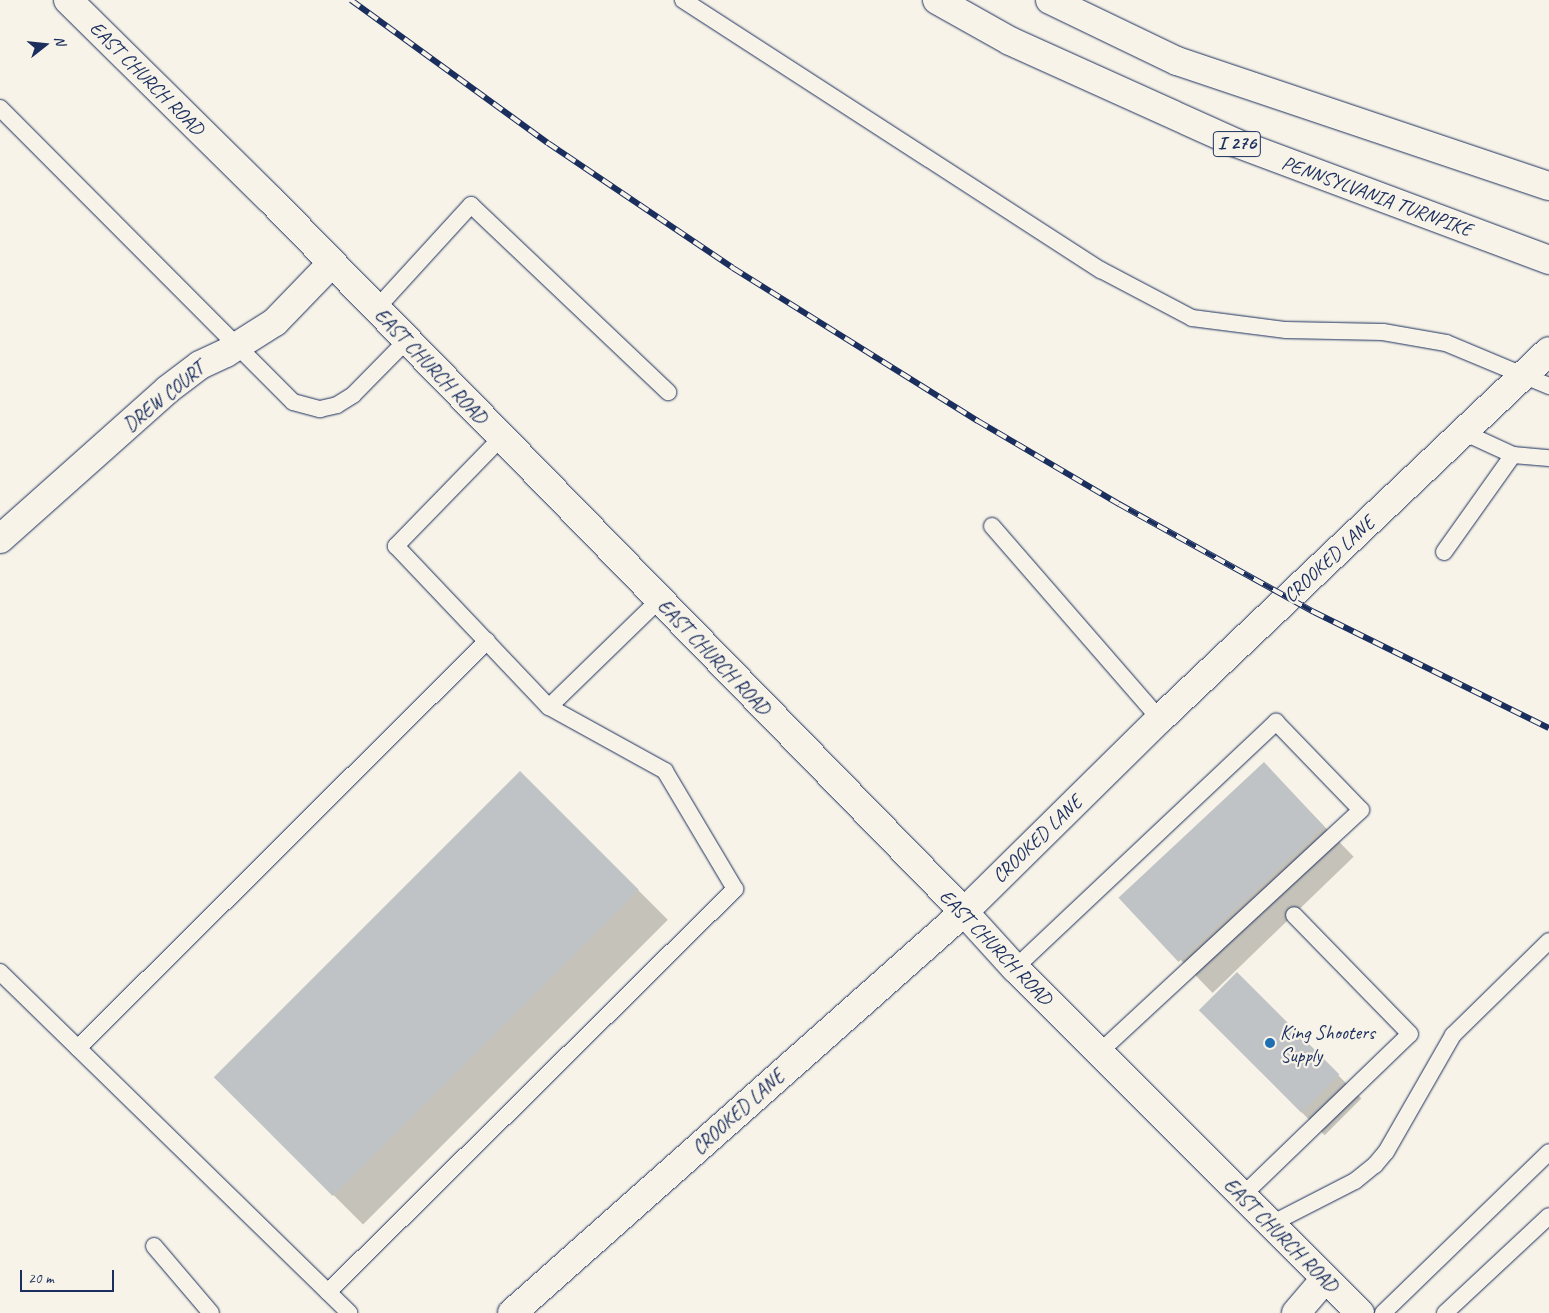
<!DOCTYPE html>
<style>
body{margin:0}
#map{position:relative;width:1549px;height:1313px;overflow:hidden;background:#f7f3e8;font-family:Caveat,sans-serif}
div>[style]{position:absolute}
.shadow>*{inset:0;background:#0003;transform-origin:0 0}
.building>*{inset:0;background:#c0c3c5;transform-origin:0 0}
.roads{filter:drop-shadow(0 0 1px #1b2f5e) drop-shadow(0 0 1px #1b2f5e)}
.lane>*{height:16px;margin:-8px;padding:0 8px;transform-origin:8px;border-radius:8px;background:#f7f3e8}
.street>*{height:28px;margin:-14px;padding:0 14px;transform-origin:14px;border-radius:14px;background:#f7f3e8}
.secondary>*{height:28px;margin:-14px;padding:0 14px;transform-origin:14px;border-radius:14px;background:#f7f3e8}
.highway>*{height:28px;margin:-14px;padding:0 14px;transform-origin:14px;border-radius:14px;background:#f7f3e8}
.rail>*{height:5.5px;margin-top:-2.75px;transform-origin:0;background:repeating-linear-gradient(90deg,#f7f3e8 0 11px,#1b2f5e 0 22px);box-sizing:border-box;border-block:1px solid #1b2f5e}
.dots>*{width:14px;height:14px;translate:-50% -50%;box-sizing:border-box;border:2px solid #f7f3e8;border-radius:50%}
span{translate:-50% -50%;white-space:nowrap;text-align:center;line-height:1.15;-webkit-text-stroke:4.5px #f7f3e8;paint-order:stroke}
.shield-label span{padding:1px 4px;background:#f7f3e8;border:1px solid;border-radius:4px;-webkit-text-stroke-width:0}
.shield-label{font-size:19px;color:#1b2f5e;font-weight:700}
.street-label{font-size:20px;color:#1b2f5e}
.poi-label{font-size:20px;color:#1b2f5e}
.left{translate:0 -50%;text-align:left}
.north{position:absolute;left:20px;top:20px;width:50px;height:50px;-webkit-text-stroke:4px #f7f3e8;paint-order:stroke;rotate:74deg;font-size:14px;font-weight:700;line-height:20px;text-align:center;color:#1b2f5e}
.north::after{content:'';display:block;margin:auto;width:18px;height:22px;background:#1b2f5e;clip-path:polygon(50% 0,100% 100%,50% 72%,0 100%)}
.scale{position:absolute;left:20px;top:1270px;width:94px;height:22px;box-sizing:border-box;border:2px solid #1b2f5e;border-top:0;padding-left:6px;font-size:15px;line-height:18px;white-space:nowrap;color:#1b2f5e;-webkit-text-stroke:4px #f7f3e8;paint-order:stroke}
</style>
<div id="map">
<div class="shadow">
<i style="left:1264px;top:764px;width:129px;height:196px;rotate:46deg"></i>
<i style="left:520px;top:772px;width:209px;height:431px;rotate:45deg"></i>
<i style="left:1237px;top:974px;width:176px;height:52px;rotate:45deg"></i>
</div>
<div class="building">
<i style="left:1264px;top:762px;width:88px;height:199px;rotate:47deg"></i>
<i style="left:520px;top:771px;width:168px;height:433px;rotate:45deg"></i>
<i style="left:1237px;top:972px;width:145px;height:54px;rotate:45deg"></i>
</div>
<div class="roads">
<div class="lane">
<i style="left:683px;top:0;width:498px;rotate:32.9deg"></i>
<i style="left:1101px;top:270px;width:103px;rotate:27.8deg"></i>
<i style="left:1192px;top:318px;width:95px;rotate:7.3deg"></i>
<i style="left:1286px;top:330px;width:97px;rotate:1.2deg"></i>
<i style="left:1383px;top:332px;width:64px;rotate:9.9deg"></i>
<i style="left:1446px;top:343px;width:112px;rotate:22.7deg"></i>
<i style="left:0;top:108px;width:415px;rotate:45.1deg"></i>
<i style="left:293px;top:402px;width:28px;rotate:15deg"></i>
<i style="left:320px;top:409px;width:17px;rotate:-13deg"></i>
<i style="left:337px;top:405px;width:19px;rotate:-32deg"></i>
<i style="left:353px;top:395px;width:77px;rotate:-45.5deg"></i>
<i style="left:376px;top:309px;width:141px;rotate:-47.6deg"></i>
<i style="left:471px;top:205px;width:272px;rotate:43.5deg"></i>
<i style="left:501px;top:438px;width:151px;rotate:134.2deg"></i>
<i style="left:396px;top:546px;width:222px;rotate:46.5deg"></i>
<i style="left:549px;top:707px;width:153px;rotate:-44.2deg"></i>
<i style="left:1513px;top:455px;width:36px;rotate:5deg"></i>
<i style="left:992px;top:526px;width:256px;rotate:49deg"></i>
<i style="left:1444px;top:552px;width:119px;rotate:-54.6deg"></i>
<i style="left:1513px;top:455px;width:55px;rotate:-155.3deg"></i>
<i style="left:1015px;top:968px;width:359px;rotate:-43.3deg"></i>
<i style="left:1276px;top:722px;width:122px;rotate:46deg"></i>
<i style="left:1361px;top:810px;width:357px;rotate:137.2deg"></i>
<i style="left:0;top:972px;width:488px;rotate:44.3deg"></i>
<i style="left:78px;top:1048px;width:577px;rotate:-44.86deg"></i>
<i style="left:1242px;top:1196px;width:233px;rotate:-44deg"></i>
<i style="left:1410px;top:1034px;width:166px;rotate:-134.3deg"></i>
<i style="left:1271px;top:1224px;width:94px;rotate:-27.1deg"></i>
<i style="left:1355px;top:1181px;width:26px;rotate:-39deg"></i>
<i style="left:1375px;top:1165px;width:17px;rotate:-50deg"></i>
<i style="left:1386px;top:1152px;width:135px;rotate:-60.2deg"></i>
<i style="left:1453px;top:1035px;width:134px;rotate:-44.4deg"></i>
<i style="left:154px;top:1246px;width:88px;rotate:49.6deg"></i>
<i style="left:328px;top:1292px;width:573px;rotate:-44.72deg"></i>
<i style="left:735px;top:889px;width:137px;rotate:-120.7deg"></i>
<i style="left:665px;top:771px;width:132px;rotate:-151.1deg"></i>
<i style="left:1383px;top:1313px;width:231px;rotate:-44.1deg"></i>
<i style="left:1445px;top:1313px;width:142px;rotate:-43deg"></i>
</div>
<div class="street">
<i style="left:0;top:539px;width:224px;rotate:-41.7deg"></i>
<i style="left:167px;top:390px;width:41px;rotate:-37.1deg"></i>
<i style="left:200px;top:365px;width:29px;rotate:-25deg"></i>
<i style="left:226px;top:353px;width:58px;rotate:-32.3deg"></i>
<i style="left:275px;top:322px;width:82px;rotate:-46deg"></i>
<i style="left:1296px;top:1313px;width:45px;rotate:-49.5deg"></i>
</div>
<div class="secondary">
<i style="left:68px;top:0;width:284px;rotate:44.6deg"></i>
<i style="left:270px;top:199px;width:995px;rotate:45.77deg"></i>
<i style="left:964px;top:912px;width:76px;rotate:47.7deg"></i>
<i style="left:1015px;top:968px;width:488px;rotate:45deg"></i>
<i style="left:512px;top:1313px;width:604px;rotate:-41.58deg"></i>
<i style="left:964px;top:912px;width:275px;rotate:-44.6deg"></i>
<i style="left:1160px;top:719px;width:535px;rotate:-43.41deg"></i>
</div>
<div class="highway">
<i style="left:937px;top:0;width:84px;rotate:29.3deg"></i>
<i style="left:1010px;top:41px;width:248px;rotate:24.3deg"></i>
<i style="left:1236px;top:143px;width:334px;rotate:20.5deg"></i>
<i style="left:1050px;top:0;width:141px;rotate:25.7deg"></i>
<i style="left:1177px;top:61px;width:392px;rotate:18.6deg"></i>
</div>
</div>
<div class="rail">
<i style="left:351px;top:0;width:243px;rotate:36deg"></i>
<i style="left:548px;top:143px;width:223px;rotate:34deg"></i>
<i style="left:733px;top:268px;width:289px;rotate:32deg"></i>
<i style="left:978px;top:421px;width:164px;rotate:30.5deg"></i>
<i style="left:1119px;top:504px;width:223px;rotate:29deg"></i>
<i style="left:1314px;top:612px;width:262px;rotate:26.3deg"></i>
</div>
<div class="dots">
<i style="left:1270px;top:1043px;background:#1f6fb2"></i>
</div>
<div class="shield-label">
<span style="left:1237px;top:144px">I 276</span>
</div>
<div class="street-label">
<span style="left:147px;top:78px;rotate:45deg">EAST CHURCH ROAD</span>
<span style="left:1377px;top:196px;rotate:20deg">PENNSYLVANIA TURNPIKE</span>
<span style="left:431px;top:366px;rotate:46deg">EAST CHURCH ROAD</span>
<span style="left:164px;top:397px;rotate:-39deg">DREW COURT</span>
<span style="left:1329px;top:559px;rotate:-43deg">CROOKED LANE</span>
<span style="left:714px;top:657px;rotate:46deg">EAST CHURCH ROAD</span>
<span style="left:1037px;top:839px;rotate:-44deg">CROOKED LANE</span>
<span style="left:996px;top:947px;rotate:46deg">EAST CHURCH ROAD</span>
<span style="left:738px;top:1112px;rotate:-42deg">CROOKED LANE</span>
<span style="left:1281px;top:1235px;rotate:45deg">EAST CHURCH ROAD</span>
</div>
<div class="poi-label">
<span class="left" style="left:1280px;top:1044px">King Shooters<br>Supply</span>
</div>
<div class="north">N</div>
<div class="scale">20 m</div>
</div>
